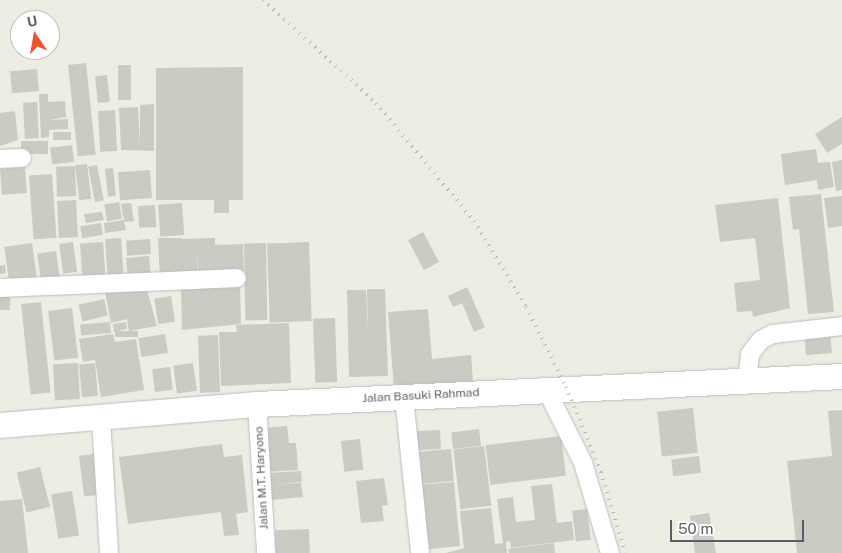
<!DOCTYPE html>
<style>
body{margin:0}
#map{position:relative;width:842px;height:553px;overflow:hidden;background:#eeede3;font-family:"Public Sans",sans-serif}
div>[style]{position:absolute}
.building>*{inset:0;background:#cbcac3;transform-origin:0 0}
.roads{filter:drop-shadow(0 0 1px #bbbcc2) drop-shadow(0 0 1px #bbbcc2)}
.street>*{height:18px;margin:-9px;padding:0 9px;transform-origin:9px;border-radius:9px;background:#fff}
.secondary>*{height:25px;margin:-12.5px;padding:0 12.5px;transform-origin:12.5px;border-radius:12.5px;background:#fff}
.rail>*{height:4px;margin-top:-2px;transform-origin:0;background:repeating-linear-gradient(90deg,#b4b5b5 0 1px,transparent 0 7px)}
span{translate:-50% -50%;white-space:nowrap;text-align:center;line-height:1.15;-webkit-text-stroke:4px #fff;paint-order:stroke}
.street-label{font-size:12px;color:#5b5e64}
.north{position:absolute;left:10px;top:10px;width:50px;height:50px;box-sizing:border-box;background:#fff;border:1px solid #bdbfc1;border-radius:50%;rotate:348deg;font-size:14px;font-weight:700;line-height:20px;text-align:center;color:#5b5e64}
.north::after{content:'';display:block;margin:auto;width:18px;height:22px;background:#e8572f;clip-path:polygon(50% 0,100% 100%,50% 72%,0 100%)}
.scale{position:absolute;left:670px;top:520px;width:134px;height:22px;box-sizing:border-box;border:2px solid #5b5e64;border-top:0;padding-left:6px;font-size:15px;line-height:18px;white-space:nowrap;color:#5b5e64;-webkit-text-stroke:4px #fff;paint-order:stroke}
</style>
<div id="map">
<div class="building">
<i style="left:86px;top:63px;width:92px;height:18px;rotate:84deg"></i>
<i style="left:118px;top:65px;width:13px;height:35px"></i>
<i style="clip-path:polygon(243px 67px,243px 200px,229px 200px,229px 213px,214px 213px,214px 200px,156px 200px,156px 68px)"></i>
<i style="left:37px;top:69px;width:22px;height:27px;rotate:85deg"></i>
<i style="left:107px;top:75px;width:27px;height:12px;rotate:84deg"></i>
<i style="clip-path:polygon(39px 94px,48px 94px,48px 102px,65px 101px,66px 117px,49px 120px,68px 119px,68px 129px,49px 130px,49px 137px,41px 138px)"></i>
<i style="left:37px;top:102px;width:36px;height:14px;rotate:87deg"></i>
<i style="clip-path:polygon(154px 104px,154px 151px,121px 150px,119px 108px,138px 107px,140px 147px,140px 105px)"></i>
<i style="left:115px;top:110px;width:41px;height:17px;rotate:87deg"></i>
<i style="clip-path:polygon(15px 111px,18px 140px,0 146px,0 113px)"></i>
<i style="clip-path:polygon(842px 117px,842px 144px,827px 153px,815px 134px)"></i>
<i style="left:71px;top:132px;width:8px;height:18px;rotate:90deg"></i>
<i style="left:21px;top:141px;width:27px;height:13px"></i>
<i style="left:72px;top:145px;width:17px;height:22px;rotate:83deg"></i>
<i style="clip-path:polygon(816px 149px,818px 163px,830px 162px,834px 187px,818px 190px,817px 180px,785px 185px,781px 154px)"></i>
<i style="clip-path:polygon(842px 160px,842px 190px,836px 191px,832px 162px)"></i>
<i style="left:87px;top:164px;width:35px;height:12px;rotate:83deg"></i>
<i style="left:97px;top:165px;width:36px;height:9px;rotate:79deg"></i>
<i style="left:75px;top:166px;width:30px;height:19px;rotate:88deg"></i>
<i style="left:25px;top:167px;width:26px;height:25px;rotate:86deg"></i>
<i style="left:113px;top:168px;width:28px;height:8px;rotate:84deg"></i>
<i style="left:150px;top:170px;width:28px;height:32px;rotate:86deg"></i>
<i style="left:52px;top:174px;width:64px;height:23px;rotate:86deg"></i>
<i style="clip-path:polygon(821px 194px,834px 312px,808px 314px,799px 229px,793px 230px,789px 197px)"></i>
<i style="clip-path:polygon(842px 196px,842px 226px,828px 228px,824px 198px)"></i>
<i style="clip-path:polygon(778px 198px,790px 308px,753px 317px,752px 311px,737px 312px,734px 283px,760px 280px,755px 238px,720px 242px,715px 205px)"></i>
<i style="left:76px;top:200px;width:37px;height:19px;rotate:87deg"></i>
<i style="left:119px;top:202px;width:17px;height:15px;rotate:80deg"></i>
<i style="clip-path:polygon(131px 203px,134px 221px,124px 222px,126px 230px,105px 233px,104px 223px,124px 220px,121px 204px)"></i>
<i style="left:182px;top:203px;width:32px;height:24px;rotate:86deg"></i>
<i style="left:155px;top:205px;width:22px;height:17px;rotate:87deg"></i>
<i style="clip-path:polygon(102px 212px,104px 220px,86px 223px,84px 214px)"></i>
<i style="left:101px;top:223px;width:12px;height:21px;rotate:81deg"></i>
<i style="left:423px;top:232px;width:34px;height:17px;rotate:62deg"></i>
<i style="left:121px;top:238px;width:42px;height:16px;rotate:86deg"></i>
<i style="clip-path:polygon(158px 238px,182px 238px,183px 267px,182px 239px,215px 238px,215px 245px,243px 244px,244px 273px,217px 274px,216px 255px,217px 278px,199px 279px,197px 249px,198px 279px,160px 280px)"></i>
<i style="left:150px;top:239px;width:15px;height:24px;rotate:86deg"></i>
<i style="left:73px;top:242px;width:30px;height:14px;rotate:82deg"></i>
<i style="left:103px;top:242px;width:39px;height:23px;rotate:86deg"></i>
<i style="left:309px;top:242px;width:79px;height:42px;rotate:88deg"></i>
<i style="left:32px;top:243px;width:36px;height:28px;rotate:82deg"></i>
<i style="left:266px;top:243px;width:77px;height:22px;rotate:89deg"></i>
<i style="left:56px;top:251px;width:30px;height:19px;rotate:82deg"></i>
<i style="left:149px;top:256px;width:23px;height:23px;rotate:85deg"></i>
<i style="clip-path:polygon(5px 265px,6px 273px,0 274px,0 266px)"></i>
<i style="clip-path:polygon(145px 283px,157px 326px,129px 331px,127px 319px,111px 323px,105px 291px)"></i>
<i style="clip-path:polygon(181px 287px,240px 287px,241px 324px,182px 330px)"></i>
<i style="clip-path:polygon(467px 287px,485px 327px,474px 332px,462px 303px,453px 307px,448px 296px)"></i>
<i style="clip-path:polygon(367px 289px,385px 289px,388px 376px,349px 377px,347px 290px,366px 290px,368px 332px)"></i>
<i style="left:0;top:290px;width:10px;height:20px"></i>
<i style="left:171px;top:296px;width:26px;height:17px;rotate:81deg"></i>
<i style="left:104px;top:299px;width:17px;height:26px;rotate:77deg"></i>
<i style="left:41px;top:302px;width:91px;height:20px;rotate:84deg"></i>
<i style="left:72px;top:308px;width:50px;height:24px;rotate:83deg"></i>
<i style="clip-path:polygon(428px 309px,432px 359px,471px 355px,473px 382px,394px 389px,388px 312px)"></i>
<i style="left:335px;top:318px;width:64px;height:22px;rotate:88deg"></i>
<i style="left:110px;top:322px;width:11px;height:30px;rotate:85deg"></i>
<i style="clip-path:polygon(126px 322px,127px 329px,114px 332px,113px 324px)"></i>
<i style="clip-path:polygon(289px 323px,291px 383px,221px 386px,219px 332px,237px 332px,236px 325px)"></i>
<i style="left:138px;top:331px;width:6px;height:23px;rotate:90deg"></i>
<i style="left:830px;top:331px;width:22px;height:26px;rotate:85deg"></i>
<i style="clip-path:polygon(113px 334px,115px 342px,136px 339px,144px 390px,101px 397px,95px 360px,83px 362px,79px 339px)"></i>
<i style="left:165px;top:334px;width:19px;height:27px;rotate:81deg"></i>
<i style="left:218px;top:335px;width:57px;height:20px;rotate:88deg"></i>
<i style="left:78px;top:363px;width:36px;height:25px;rotate:87deg"></i>
<i style="left:95px;top:363px;width:33px;height:16px;rotate:85deg"></i>
<i style="left:193px;top:363px;width:28px;height:20px;rotate:82deg"></i>
<i style="left:170px;top:367px;width:23px;height:18px;rotate:83deg"></i>
<i style="left:693px;top:408px;width:45px;height:36px;rotate:84deg"></i>
<i style="clip-path:polygon(842px 410px,842px 553px,797px 553px,787px 461px,832px 456px,828px 411px)"></i>
<i style="clip-path:polygon(287px 426px,289px 443px,296px 443px,298px 470px,265px 472px,261px 428px)"></i>
<i style="left:479px;top:429px;width:17px;height:28px;rotate:83deg"></i>
<i style="left:440px;top:430px;width:19px;height:28px;rotate:87deg"></i>
<i style="left:561px;top:436px;width:40px;height:76px;rotate:83deg"></i>
<i style="left:360px;top:439px;width:31px;height:19px;rotate:84deg"></i>
<i style="clip-path:polygon(222px 444px,224px 457px,242px 455px,248px 512px,236px 514px,239px 535px,224px 536px,221px 512px,128px 524px,119px 457px)"></i>
<i style="left:484px;top:446px;width:60px;height:31px;rotate:83deg"></i>
<i style="left:451px;top:449px;width:32px;height:38px;rotate:85deg"></i>
<i style="left:94px;top:454px;width:41px;height:15px;rotate:83deg"></i>
<i style="left:699px;top:456px;width:17px;height:28px;rotate:83deg"></i>
<i style="left:40px;top:467px;width:41px;height:24px;rotate:76deg"></i>
<i style="clip-path:polygon(301px 471px,302px 482px,278px 484px,301px 483px,303px 497px,272px 500px,268px 473px)"></i>
<i style="clip-path:polygon(384px 478px,388px 505px,382px 506px,384px 521px,361px 523px,356px 481px)"></i>
<i style="clip-path:polygon(454px 482px,457px 516px,437px 518px,457px 516px,460px 546px,421px 550px,416px 485px)"></i>
<i style="clip-path:polygon(552px 484px,557px 523px,572px 521px,574px 540px,511px 548px,510px 541px,506px 542px,507px 553px,446px 553px,464px 548px,460px 511px,491px 508px,495px 544px,503px 543px,497px 499px,513px 497px,516px 522px,535px 520px,531px 486px)"></i>
<i style="left:72px;top:491px;width:45px;height:21px;rotate:81deg"></i>
<i style="clip-path:polygon(22px 499px,28px 553px,0 553px,0 501px)"></i>
<i style="left:587px;top:509px;width:31px;height:15px;rotate:83deg"></i>
<i style="clip-path:polygon(709px 513px,716px 553px,695px 553px,690px 516px)"></i>
<i style="left:309px;top:529px;width:24px;height:34px;rotate:88deg"></i>
<i style="clip-path:polygon(554px 543px,555px 553px,509px 553px,508px 549px)"></i>
</div>
<div class="roads">
<div class="street">
<i style="left:0;top:159px;width:22px;rotate:-3deg"></i>
<i style="left:0;top:288px;width:237px;rotate:-2.4deg"></i>
<i style="left:747px;top:380px;width:26px;rotate:-83deg"></i>
<i style="left:750px;top:354px;width:18px;rotate:-52deg"></i>
<i style="left:761px;top:340px;width:13px;rotate:-27deg"></i>
<i style="left:773px;top:334px;width:69px;rotate:-6.6deg"></i>
<i style="left:546px;top:389px;width:83px;rotate:63.4deg"></i>
<i style="left:583px;top:463px;width:94px;rotate:73.3deg"></i>
<i style="left:404px;top:397px;width:157px;rotate:84.1deg"></i>
<i style="left:257px;top:404px;width:149px;rotate:86.5deg"></i>
<i style="left:101px;top:418px;width:135px;rotate:86.6deg"></i>
</div>
<div class="secondary">
<i style="left:0;top:425px;width:258px;rotate:-4.7deg"></i>
<i style="left:257px;top:404px;width:586px;rotate:-2.74deg"></i>
</div>
</div>
<div class="rail">
<i style="left:263px;top:0;width:153px;rotate:42.3deg"></i>
<i style="left:376px;top:103px;width:153px;rotate:50.3deg"></i>
<i style="left:474px;top:221px;width:100px;rotate:58.8deg"></i>
<i style="left:526px;top:307px;width:89px;rotate:63.4deg"></i>
<i style="left:566px;top:387px;width:92px;rotate:67.6deg"></i>
<i style="left:601px;top:472px;width:84px;rotate:73.5deg"></i>
</div>
<div class="street-label">
<span style="left:421px;top:396px;rotate:-3deg">Jalan Basuki Rahmad</span>
<span style="left:262px;top:478px;rotate:-93deg">Jalan M.T. Haryono</span>
</div>
<div class="north">U</div>
<div class="scale">50 m</div>
</div>
